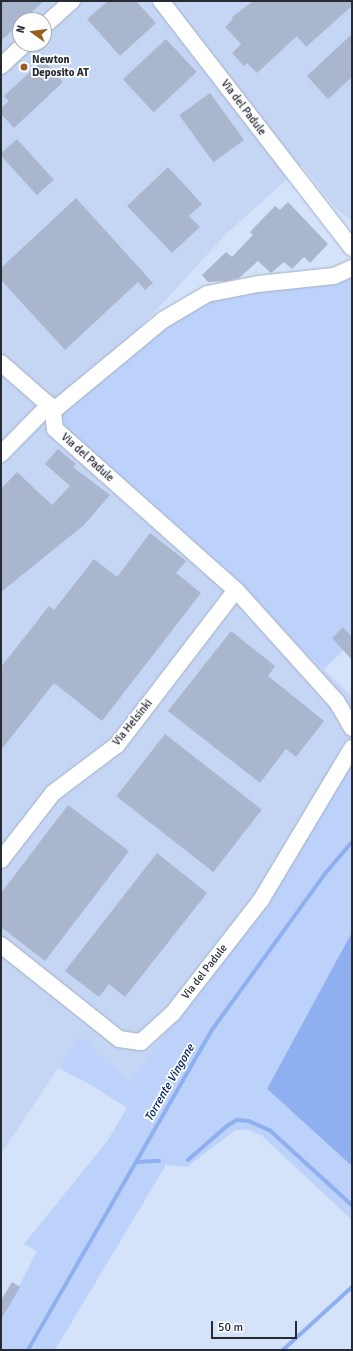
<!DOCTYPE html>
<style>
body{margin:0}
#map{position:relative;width:353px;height:1351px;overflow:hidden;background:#d4e2fa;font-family:Signika,sans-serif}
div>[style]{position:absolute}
.built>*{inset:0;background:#c5d6f5}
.green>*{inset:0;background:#bdd2fa}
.water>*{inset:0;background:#8eaff0}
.stream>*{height:3.5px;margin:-1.75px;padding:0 1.75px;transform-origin:1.75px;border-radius:1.75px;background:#8eaff0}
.building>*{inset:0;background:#a9b6cd;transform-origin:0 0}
.roads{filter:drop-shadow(0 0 1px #a2afc6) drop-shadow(0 0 1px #a2afc6)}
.minor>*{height:16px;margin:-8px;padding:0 8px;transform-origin:8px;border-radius:8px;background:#fff}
.dots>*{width:11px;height:11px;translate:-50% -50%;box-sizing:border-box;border:2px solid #fff;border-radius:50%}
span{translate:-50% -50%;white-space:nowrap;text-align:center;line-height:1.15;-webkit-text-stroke:3.5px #fff;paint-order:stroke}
.poi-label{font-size:11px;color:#252a33;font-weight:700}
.left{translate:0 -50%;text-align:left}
.street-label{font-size:11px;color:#252a33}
.water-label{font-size:12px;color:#022068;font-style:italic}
.frame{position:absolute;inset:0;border:2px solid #252a33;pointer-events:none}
.north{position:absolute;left:12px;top:12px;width:40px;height:40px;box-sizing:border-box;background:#fff;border:1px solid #a8aaad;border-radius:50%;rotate:284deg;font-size:11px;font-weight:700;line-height:16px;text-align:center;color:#252a33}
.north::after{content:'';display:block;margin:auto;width:14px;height:18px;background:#995f1e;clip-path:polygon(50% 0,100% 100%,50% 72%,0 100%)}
.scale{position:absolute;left:211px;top:1321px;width:86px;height:18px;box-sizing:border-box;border:2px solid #252a33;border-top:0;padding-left:5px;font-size:12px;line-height:14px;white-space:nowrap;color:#252a33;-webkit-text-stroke:3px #fff;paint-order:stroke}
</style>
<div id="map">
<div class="built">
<i style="clip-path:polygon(evenodd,1px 1px,352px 1px,352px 221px,335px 208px,302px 166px,227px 233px,94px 378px,55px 430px,324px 669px,352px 697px,352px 767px,129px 1084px,80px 1035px,1px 1154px,1px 1px,20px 20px,44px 20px,44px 44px,20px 44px,20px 20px)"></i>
</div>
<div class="green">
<i style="clip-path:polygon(352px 264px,352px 642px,324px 669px,55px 429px,53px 411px,187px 304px)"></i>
<i style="clip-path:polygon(352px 766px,352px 932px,267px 1089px,352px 1166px,352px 1220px,262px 1136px,249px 1130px,235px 1130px,187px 1167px,166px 1165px,55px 1350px,1px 1350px,1px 1322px,37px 1251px,24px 1244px,108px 1140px,127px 1108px,93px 1086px,58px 1068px,80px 1035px,129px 1083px,261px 900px)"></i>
</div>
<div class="water">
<i style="clip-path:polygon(352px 932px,352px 1166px,267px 1089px)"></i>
</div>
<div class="stream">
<i style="left:188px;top:1160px;width:52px;rotate:-41.1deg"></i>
<i style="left:227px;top:1126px;width:12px;rotate:-31deg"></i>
<i style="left:237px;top:1120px;width:12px;rotate:5deg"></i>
<i style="left:249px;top:1121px;width:24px;rotate:24deg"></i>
<i style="left:271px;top:1131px;width:110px;rotate:42.4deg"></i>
<i style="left:137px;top:1162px;width:22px;rotate:-3deg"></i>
<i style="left:28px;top:1350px;width:369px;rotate:-60.1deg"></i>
<i style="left:212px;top:1030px;width:193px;rotate:-54.1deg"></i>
<i style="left:325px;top:874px;width:42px;rotate:-49.8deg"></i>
<i style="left:283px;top:1350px;width:93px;rotate:-42.4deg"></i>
</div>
<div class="building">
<i style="clip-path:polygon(1px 1px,44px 1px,23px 20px,20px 20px,20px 23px,1px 41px)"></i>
<i style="clip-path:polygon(108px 1px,136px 1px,156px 23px,120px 56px,87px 19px)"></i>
<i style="clip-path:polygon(253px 1px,352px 1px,352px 6px,306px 47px,297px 36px,257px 73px,247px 63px,244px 66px,232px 53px,241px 44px,225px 27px,233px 19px,232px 17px)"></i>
<i style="clip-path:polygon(352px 34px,352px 77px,328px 99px,307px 76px)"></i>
<i style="left:166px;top:39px;width:45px;height:59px;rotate:47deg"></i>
<i style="clip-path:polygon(43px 60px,63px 82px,14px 128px,1px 114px,1px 108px,9px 101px,4px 96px)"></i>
<i style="left:210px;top:93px;width:58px;height:38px;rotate:54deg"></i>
<i style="left:17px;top:139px;width:55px;height:23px;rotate:48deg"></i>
<i style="clip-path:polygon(168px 167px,202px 204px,189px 216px,200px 227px,172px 253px,127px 206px)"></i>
<i style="clip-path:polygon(76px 198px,153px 283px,145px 290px,138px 282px,65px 350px,1px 280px,1px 268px)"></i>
<i style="clip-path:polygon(288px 202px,328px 244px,310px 263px,304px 257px,292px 269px,284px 262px,271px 273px,258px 261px,239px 278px,226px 281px,208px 282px,202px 275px,226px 252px,232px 257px,253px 235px,250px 232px,275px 206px,280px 210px)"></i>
<i style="clip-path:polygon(58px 449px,76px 464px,73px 467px,110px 495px,84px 525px,1px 592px,1px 489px,17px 472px,52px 505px,70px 486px,45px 464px)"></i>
<i style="clip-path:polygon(150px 533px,186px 561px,176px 573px,201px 593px,102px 721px,54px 683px,1px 750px,1px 667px,49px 606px,54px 610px,94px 559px,117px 577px)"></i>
<i style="clip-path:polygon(343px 627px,352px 637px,352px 660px,332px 638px)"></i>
<i style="clip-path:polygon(231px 631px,275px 666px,268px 676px,324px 721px,296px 757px,286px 749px,260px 783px,168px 711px)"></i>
<i style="left:165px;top:734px;width:123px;height:79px;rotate:38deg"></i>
<i style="clip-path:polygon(68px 805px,129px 851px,45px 961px,1px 927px,1px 893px)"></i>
<i style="clip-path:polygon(157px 853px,207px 893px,125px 997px,109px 984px,99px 997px,65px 971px)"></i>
<i style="clip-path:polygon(12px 1282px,20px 1287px,1px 1320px,1px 1300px)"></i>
</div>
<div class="roads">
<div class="minor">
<i style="left:161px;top:1px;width:312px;rotate:52.3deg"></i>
<i style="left:44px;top:26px;width:38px;rotate:-42deg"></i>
<i style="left:1px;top:66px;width:33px;rotate:-43deg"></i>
<i style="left:1px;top:363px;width:64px;rotate:41.2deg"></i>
<i style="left:49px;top:405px;width:7px;rotate:56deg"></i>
<i style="left:53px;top:411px;width:18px;rotate:84deg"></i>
<i style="left:55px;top:429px;width:242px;rotate:41.7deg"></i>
<i style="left:236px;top:590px;width:151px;rotate:48deg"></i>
<i style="left:337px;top:702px;width:30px;rotate:60deg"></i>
<i style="left:53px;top:411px;width:143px;rotate:-39.6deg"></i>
<i style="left:163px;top:320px;width:51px;rotate:-30.6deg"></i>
<i style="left:207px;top:294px;width:52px;rotate:-11.1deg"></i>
<i style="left:258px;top:284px;width:76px;rotate:-6deg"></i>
<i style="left:334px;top:276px;width:20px;rotate:-24deg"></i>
<i style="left:1px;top:454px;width:69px;rotate:-45.6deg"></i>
<i style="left:1px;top:860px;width:85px;rotate:-52.2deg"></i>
<i style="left:53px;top:793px;width:80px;rotate:-36.9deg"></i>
<i style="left:117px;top:745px;width:195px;rotate:-52.5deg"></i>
<i style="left:1px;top:945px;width:151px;rotate:38.5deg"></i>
<i style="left:119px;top:1039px;width:22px;rotate:8deg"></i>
<i style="left:141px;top:1042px;width:43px;rotate:-42.2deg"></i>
<i style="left:173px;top:1013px;width:143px;rotate:-52.1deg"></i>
<i style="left:261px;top:900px;width:177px;rotate:-59.1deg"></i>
</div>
</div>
<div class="dots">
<i style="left:24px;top:67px;background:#995f1e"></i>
</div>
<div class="poi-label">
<span class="left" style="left:32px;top:67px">Newton<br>Deposito AT</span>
</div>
<div class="street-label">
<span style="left:243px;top:108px;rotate:53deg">Via del Padule</span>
<span style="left:87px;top:458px;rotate:42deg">Via del Padule</span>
<span style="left:133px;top:723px;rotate:-51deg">Via Helsinki</span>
<span style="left:205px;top:972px;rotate:-52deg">Via del Padule</span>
</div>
<div class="water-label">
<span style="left:170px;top:1083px;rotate:-60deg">Torrente Vingone</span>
</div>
<div class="frame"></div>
<div class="north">N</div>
<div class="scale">50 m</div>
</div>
